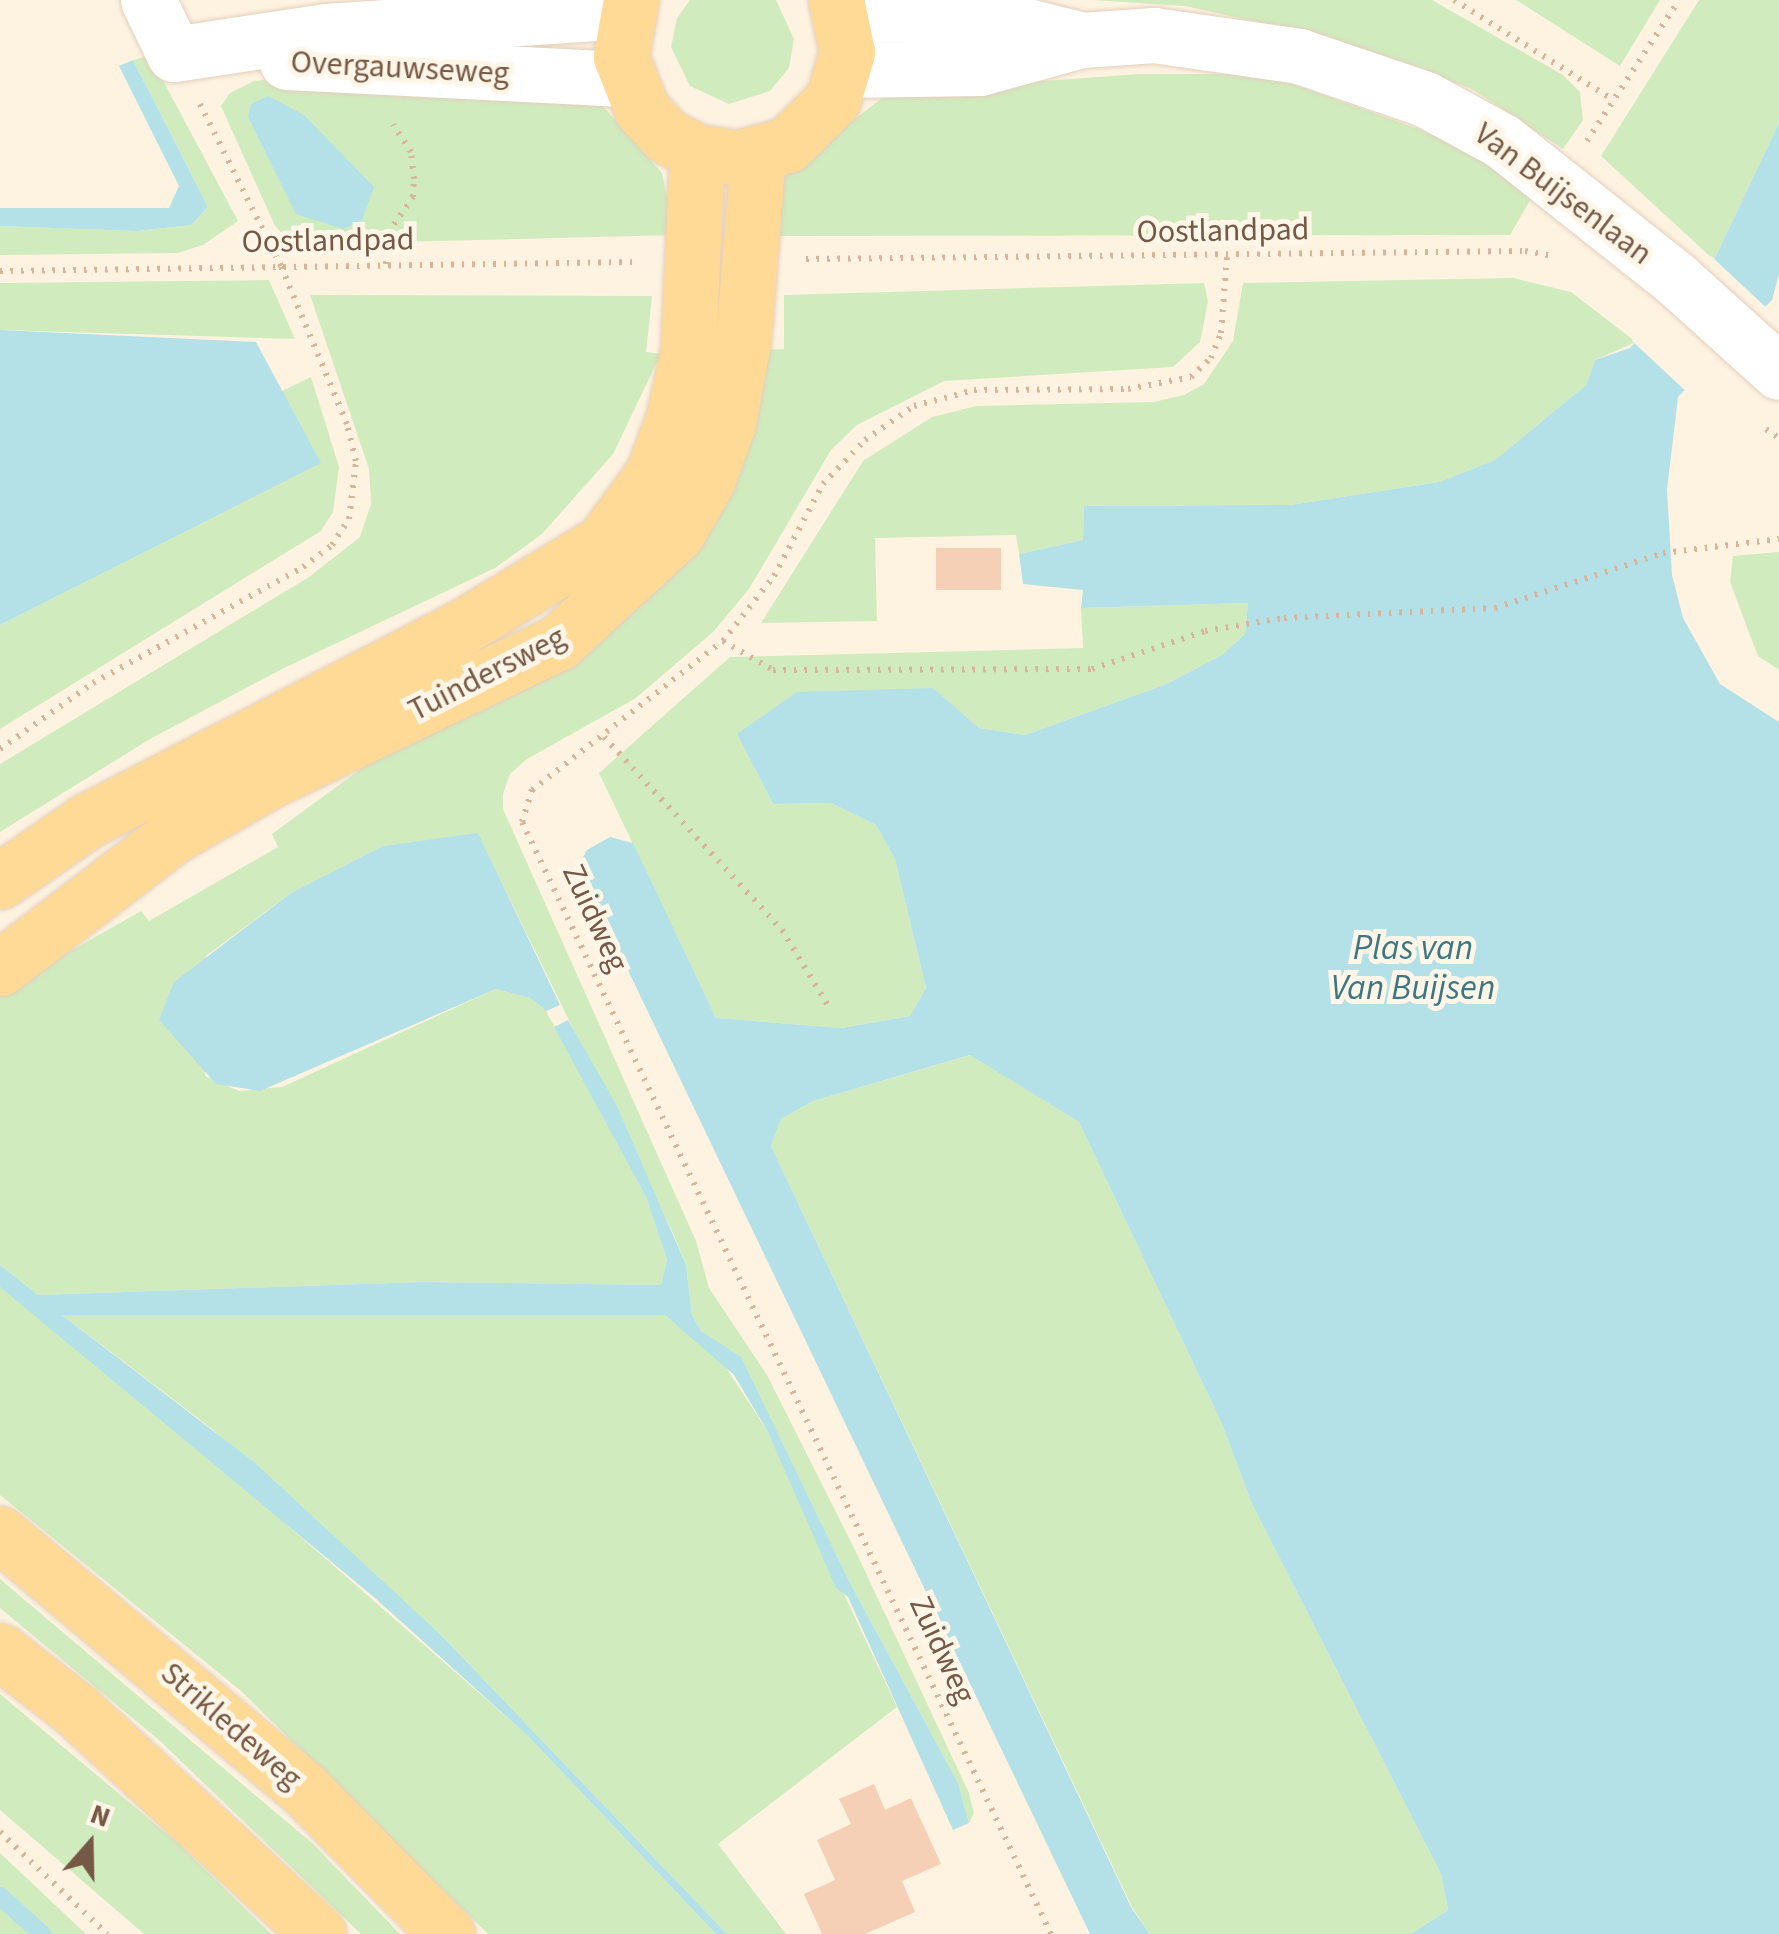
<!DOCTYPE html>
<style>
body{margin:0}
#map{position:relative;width:1779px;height:1934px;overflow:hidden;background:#fef3e1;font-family:"Source Sans 3",sans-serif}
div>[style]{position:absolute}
.green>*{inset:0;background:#d0ecbe}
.water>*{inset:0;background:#b4e0e8}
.pier>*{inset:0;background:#fef3e1;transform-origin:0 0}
.stream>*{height:18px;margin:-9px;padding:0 9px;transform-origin:9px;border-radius:9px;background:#b4e0e8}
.building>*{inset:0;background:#f5d0b7;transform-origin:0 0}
.path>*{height:6px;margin-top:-3px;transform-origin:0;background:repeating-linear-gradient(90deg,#d9b49a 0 2.5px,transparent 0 10.5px)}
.roads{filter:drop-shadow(0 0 2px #e2cfbc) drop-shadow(0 0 2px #e2cfbc)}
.minor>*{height:55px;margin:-27.5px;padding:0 27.5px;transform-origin:27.5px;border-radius:27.5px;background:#fff}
.major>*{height:55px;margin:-27.5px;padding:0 27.5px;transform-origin:27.5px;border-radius:27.5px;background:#ffda96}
span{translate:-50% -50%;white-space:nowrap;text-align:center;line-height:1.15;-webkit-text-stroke:10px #fff6e8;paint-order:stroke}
.street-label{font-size:32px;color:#765846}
.water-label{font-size:35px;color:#3b7784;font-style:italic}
.north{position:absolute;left:40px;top:1794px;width:100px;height:100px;-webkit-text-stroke:8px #fff6e8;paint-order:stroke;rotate:20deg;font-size:28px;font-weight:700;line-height:40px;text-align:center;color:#765846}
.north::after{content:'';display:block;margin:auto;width:35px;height:45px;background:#765846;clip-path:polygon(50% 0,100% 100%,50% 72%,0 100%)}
</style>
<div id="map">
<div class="green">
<i style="clip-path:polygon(690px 0,776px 0,794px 39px,789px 68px,770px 91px,729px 104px,690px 86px,671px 47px,677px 18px)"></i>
<i style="clip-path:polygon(1092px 0,1432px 0,1563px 75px,1580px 92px,1583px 120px,1563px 149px,1472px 89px,1329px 38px,1185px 6px)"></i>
<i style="clip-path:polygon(1516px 0,1660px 0,1620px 66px)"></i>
<i style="clip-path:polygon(1699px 0,1779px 0,1779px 123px,1714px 260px,1601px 156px)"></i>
<i style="clip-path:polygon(150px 56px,238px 221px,203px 245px,178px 253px,0 255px,0 226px,137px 231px,191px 225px,208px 207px,133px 60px)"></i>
<i style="clip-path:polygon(1139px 74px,1242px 74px,1296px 85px,1449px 140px,1536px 190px,1510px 235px,766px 236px,782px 179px,792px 167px,890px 92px)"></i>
<i style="clip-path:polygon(295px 78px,602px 105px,662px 173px,675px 235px,395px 242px,395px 249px,291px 243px,275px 226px,221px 106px,230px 93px,254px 81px)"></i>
<i style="clip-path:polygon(1513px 278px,1571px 292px,1636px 342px,1595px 360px,1586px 385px,1495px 460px,1439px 482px,1290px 505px,1084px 506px,1083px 540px,1019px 554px,1016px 535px,875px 538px,877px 621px,761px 623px,863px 461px,932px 417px,976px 406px,1153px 402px,1184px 395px,1204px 384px,1233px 341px,1243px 283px)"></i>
<i style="clip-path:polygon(269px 280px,295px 339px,0 330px,0 283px)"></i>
<i style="clip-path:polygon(1204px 283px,1208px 302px,1200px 342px,1173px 367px,944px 381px,857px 425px,831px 450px,749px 589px,713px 632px,636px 698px,527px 759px,510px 774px,503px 794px,503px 809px,696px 1241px,709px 1288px,767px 1375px,856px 1552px,969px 1793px,974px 1813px,969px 1823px,958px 1783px,850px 1583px,741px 1358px,701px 1331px,692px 1315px,686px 1265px,673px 1233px,478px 834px,383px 846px,291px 893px,206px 956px,205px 1076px,239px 1091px,282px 1087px,496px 989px,530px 998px,546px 1011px,646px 1197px,667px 1260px,661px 1285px,420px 1282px,38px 1295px,0 1265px,0 991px,141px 911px,149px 921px,278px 847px,272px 834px,414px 730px,567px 656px,757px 350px,784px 349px,784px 295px)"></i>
<i style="clip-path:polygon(310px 295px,652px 296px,646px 352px,661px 354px,613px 454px,542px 534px,495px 568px,282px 669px,150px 739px,0 832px,0 764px,309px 577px,360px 537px,371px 504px,369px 469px)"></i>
<i style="clip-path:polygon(311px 377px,339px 467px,333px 512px,321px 531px,0 729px,0 625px,320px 463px,282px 391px)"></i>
<i style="clip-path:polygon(1779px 552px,1779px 670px,1758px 656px,1730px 582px,1733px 556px)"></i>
<i style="clip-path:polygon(1248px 603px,1245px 634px,1222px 655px,1164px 685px,1025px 735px,979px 728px,932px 688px,791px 702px,737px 734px,773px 804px,831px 803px,876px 825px,895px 859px,926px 988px,910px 1016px,841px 1028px,716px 1018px,599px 773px,730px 657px,1083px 648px,1081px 608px)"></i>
<i style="clip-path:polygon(971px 1055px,1079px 1122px,1222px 1424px,1252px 1504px,1441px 1874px,1448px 1910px,1411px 1934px,1150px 1934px,1133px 1909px,771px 1146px,781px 1119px,813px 1101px)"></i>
<i style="clip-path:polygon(0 1287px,158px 1412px,527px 1735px,716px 1934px,488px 1934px,241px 1691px,0 1495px)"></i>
<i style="clip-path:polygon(76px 1310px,665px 1315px,723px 1363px,768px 1432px,897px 1707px,718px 1844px,786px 1934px,727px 1934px,442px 1636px,212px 1429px,61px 1314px)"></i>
<i style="clip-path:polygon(0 1579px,313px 1844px,400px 1934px,361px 1934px,159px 1740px,0 1608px)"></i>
<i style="clip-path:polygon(0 1694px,179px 1844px,271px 1934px,144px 1934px,0 1810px)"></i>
<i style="clip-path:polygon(0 1853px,86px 1934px,0 1934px)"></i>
</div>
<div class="water">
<i style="clip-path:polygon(133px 60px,208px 207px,191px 225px,137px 231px,0 226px,0 208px,169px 208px,179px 186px,119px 66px)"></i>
<i style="clip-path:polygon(268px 96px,304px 115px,374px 187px,362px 220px,343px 229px,296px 214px,248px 117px,251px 104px)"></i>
<i style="clip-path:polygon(1779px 123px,1779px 274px,1772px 300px,1678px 397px,1667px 490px,1672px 575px,1683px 618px,1720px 684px,1779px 722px,1779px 1934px,1411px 1934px,1448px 1910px,1441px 1874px,1252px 1504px,1222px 1424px,1079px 1122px,970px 1055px,813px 1101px,781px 1119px,771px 1146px,1132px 1909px,1150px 1934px,1090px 1934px,578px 866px,587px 850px,610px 837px,633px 843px,716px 1018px,841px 1028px,910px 1016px,926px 988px,895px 859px,876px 825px,831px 803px,773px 804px,737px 734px,797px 692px,933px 688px,979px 728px,1025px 735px,1164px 685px,1222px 655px,1245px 634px,1248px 603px,1081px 608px,1083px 590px,1023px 584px,1019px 554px,1083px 540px,1084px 506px,1290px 505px,1439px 482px,1495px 460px,1586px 385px,1595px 360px,1630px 348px,1714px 260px)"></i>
<i style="clip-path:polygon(0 330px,256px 342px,321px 463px,0 625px)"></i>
<i style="clip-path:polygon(478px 833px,560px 1005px,546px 1011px,530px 998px,496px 989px,260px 1091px,216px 1084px,159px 1020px,174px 982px,291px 893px,383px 846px)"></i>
<i style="clip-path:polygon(568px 1020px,616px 1104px,686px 1265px,692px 1315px,701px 1331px,741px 1357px,850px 1583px,958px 1783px,969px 1823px,953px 1830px,848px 1597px,836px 1588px,768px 1432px,734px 1375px,665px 1315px,62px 1315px,255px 1463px,442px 1636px,727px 1934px,716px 1934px,527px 1735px,375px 1598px,0 1287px,0 1265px,38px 1295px,420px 1282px,661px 1285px,667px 1260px,646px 1197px,554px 1027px)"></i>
</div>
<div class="pier">
<i style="left:1711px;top:256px;width:79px;height:116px;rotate:43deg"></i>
</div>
<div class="stream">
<i style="left:0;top:1896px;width:57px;rotate:42.1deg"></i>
</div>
<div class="building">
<i style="left:936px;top:548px;width:65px;height:42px"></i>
<i style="clip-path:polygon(874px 1784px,885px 1810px,911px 1798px,941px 1864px,902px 1881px,915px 1912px,865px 1934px,822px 1934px,804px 1894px,835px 1880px,817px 1840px,851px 1824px,839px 1799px)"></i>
</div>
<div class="path">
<i style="left:1454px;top:0;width:186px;rotate:32.1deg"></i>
<i style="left:1587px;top:141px;width:168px;rotate:-56.9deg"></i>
<i style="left:806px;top:259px;width:719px;rotate:-0.64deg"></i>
<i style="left:1525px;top:251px;width:28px;rotate:10deg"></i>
<i style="left:386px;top:264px;width:31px;rotate:-86deg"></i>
<i style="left:388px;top:233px;width:44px;rotate:-55.2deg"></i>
<i style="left:413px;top:197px;width:18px;rotate:-87deg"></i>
<i style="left:414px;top:179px;width:27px;rotate:-96deg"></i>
<i style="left:411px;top:152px;width:33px;rotate:-123deg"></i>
<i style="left:0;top:271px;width:636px;rotate:-0.81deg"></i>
<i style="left:1766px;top:429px;width:16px;rotate:35deg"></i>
<i style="left:723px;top:641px;width:58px;rotate:30.1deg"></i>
<i style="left:773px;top:670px;width:319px;rotate:-0.2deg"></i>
<i style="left:1092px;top:669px;width:119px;rotate:-18.6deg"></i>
<i style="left:1205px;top:631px;width:80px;rotate:-9.3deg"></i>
<i style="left:1284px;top:618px;width:211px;rotate:-2.7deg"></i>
<i style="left:1495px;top:608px;width:177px;rotate:-18.1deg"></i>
<i style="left:1663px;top:553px;width:117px;rotate:-6.9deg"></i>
<i style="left:604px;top:737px;width:263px;rotate:47.3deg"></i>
<i style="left:782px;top:930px;width:90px;rotate:58.6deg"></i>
<i style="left:0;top:749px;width:114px;rotate:-35.4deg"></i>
<i style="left:93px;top:683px;width:240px;rotate:-28.9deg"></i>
<i style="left:303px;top:567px;width:36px;rotate:-37deg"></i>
<i style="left:332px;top:545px;width:31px;rotate:-57deg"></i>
<i style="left:349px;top:519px;width:58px;rotate:-83.1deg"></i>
<i style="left:356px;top:461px;width:38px;rotate:-104deg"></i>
<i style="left:347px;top:424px;width:171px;rotate:-112.7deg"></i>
<i style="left:281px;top:266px;width:181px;rotate:-116.6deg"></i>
<i style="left:0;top:1832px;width:148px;rotate:43.6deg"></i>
<i style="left:1051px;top:1934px;width:1231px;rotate:-115.44deg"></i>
<i style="left:522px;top:822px;width:34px;rotate:-73deg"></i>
<i style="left:532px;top:790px;width:242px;rotate:-38deg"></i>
<i style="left:723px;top:641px;width:83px;rotate:-51.9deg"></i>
<i style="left:774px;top:576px;width:104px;rotate:-62deg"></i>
<i style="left:823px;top:484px;width:61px;rotate:-46.3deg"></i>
<i style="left:865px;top:440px;width:60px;rotate:-34.8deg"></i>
<i style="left:914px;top:406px;width:62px;rotate:-14.9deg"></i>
<i style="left:974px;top:390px;width:154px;rotate:-0.4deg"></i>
<i style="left:1128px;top:389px;width:64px;rotate:-10.8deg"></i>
<i style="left:1191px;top:377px;width:28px;rotate:-44deg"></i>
<i style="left:1211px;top:358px;width:27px;rotate:-68deg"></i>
<i style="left:1221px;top:333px;width:76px;rotate:-85.5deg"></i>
</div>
<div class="roads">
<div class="minor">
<i style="left:148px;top:0;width:60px;rotate:64.3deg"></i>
<i style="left:842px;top:15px;width:136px;rotate:-0.4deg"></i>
<i style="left:978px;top:14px;width:104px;rotate:13.9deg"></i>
<i style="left:174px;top:54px;width:154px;rotate:-8.6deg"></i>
<i style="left:326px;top:31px;width:301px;rotate:-3.8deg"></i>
<i style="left:287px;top:62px;width:339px;rotate:2.9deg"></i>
<i style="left:844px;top:70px;width:136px;rotate:-0.8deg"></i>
<i style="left:980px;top:68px;width:106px;rotate:-15.4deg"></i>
<i style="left:1082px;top:40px;width:72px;rotate:-4deg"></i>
<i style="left:1154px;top:35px;width:147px;rotate:8.2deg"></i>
<i style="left:1299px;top:56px;width:133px;rotate:18.8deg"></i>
<i style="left:1425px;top:99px;width:88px;rotate:28.6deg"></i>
<i style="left:1502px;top:141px;width:221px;rotate:38.4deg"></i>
<i style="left:1675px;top:278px;width:140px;rotate:42.1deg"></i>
</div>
<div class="major">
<i style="left:631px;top:0;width:58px;rotate:100deg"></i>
<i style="left:621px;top:57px;width:57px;rotate:68.4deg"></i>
<i style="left:642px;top:110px;width:35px;rotate:47deg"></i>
<i style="left:666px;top:136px;width:35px;rotate:27deg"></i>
<i style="left:697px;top:152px;width:40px;rotate:8.5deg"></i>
<i style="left:737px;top:158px;width:52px;rotate:-14.6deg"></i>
<i style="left:787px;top:145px;width:64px;rotate:-44.4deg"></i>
<i style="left:833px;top:100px;width:50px;rotate:-73.7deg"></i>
<i style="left:847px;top:52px;width:53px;rotate:-101.9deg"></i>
<i style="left:0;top:881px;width:106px;rotate:-34.6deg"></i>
<i style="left:87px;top:821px;width:421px;rotate:-27.3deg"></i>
<i style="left:461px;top:628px;width:166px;rotate:-31.2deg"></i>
<i style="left:603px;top:542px;width:84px;rotate:-53.7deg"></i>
<i style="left:653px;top:474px;width:61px;rotate:-69.8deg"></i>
<i style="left:674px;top:417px;width:67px;rotate:-78deg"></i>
<i style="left:688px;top:351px;width:199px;rotate:-87.4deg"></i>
<i style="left:0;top:968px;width:219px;rotate:-37.4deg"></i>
<i style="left:174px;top:835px;width:113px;rotate:-29.7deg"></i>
<i style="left:272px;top:779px;width:318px;rotate:-25.5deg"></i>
<i style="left:559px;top:642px;width:161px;rotate:-42.7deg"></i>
<i style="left:677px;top:533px;width:60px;rotate:-60deg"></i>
<i style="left:707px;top:481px;width:62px;rotate:-70.1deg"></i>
<i style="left:728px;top:423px;width:83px;rotate:-79.6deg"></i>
<i style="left:743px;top:341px;width:187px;rotate:-85.4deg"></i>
<i style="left:0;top:1534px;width:397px;rotate:40deg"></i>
<i style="left:304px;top:1789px;width:204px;rotate:45.4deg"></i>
<i style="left:0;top:1651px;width:96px;rotate:37.8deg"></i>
<i style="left:76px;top:1710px;width:330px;rotate:42.7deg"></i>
</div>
</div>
<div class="street-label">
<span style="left:400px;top:68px;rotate:3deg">Overgauwseweg</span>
<span style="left:1563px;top:194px;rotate:37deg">Van Buijsenlaan</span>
<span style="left:1223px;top:231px;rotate:-1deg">Oostlandpad</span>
<span style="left:328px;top:241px;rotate:-1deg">Oostlandpad</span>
<span style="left:487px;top:674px;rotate:-27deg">Tuindersweg</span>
<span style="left:595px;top:918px;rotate:65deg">Zuidweg</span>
<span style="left:942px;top:1650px;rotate:65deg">Zuidweg</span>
<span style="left:231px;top:1726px;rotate:41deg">Strikledeweg</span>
</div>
<div class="water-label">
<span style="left:1413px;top:968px">Plas van<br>Van Buijsen</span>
</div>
<div class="north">N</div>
</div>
